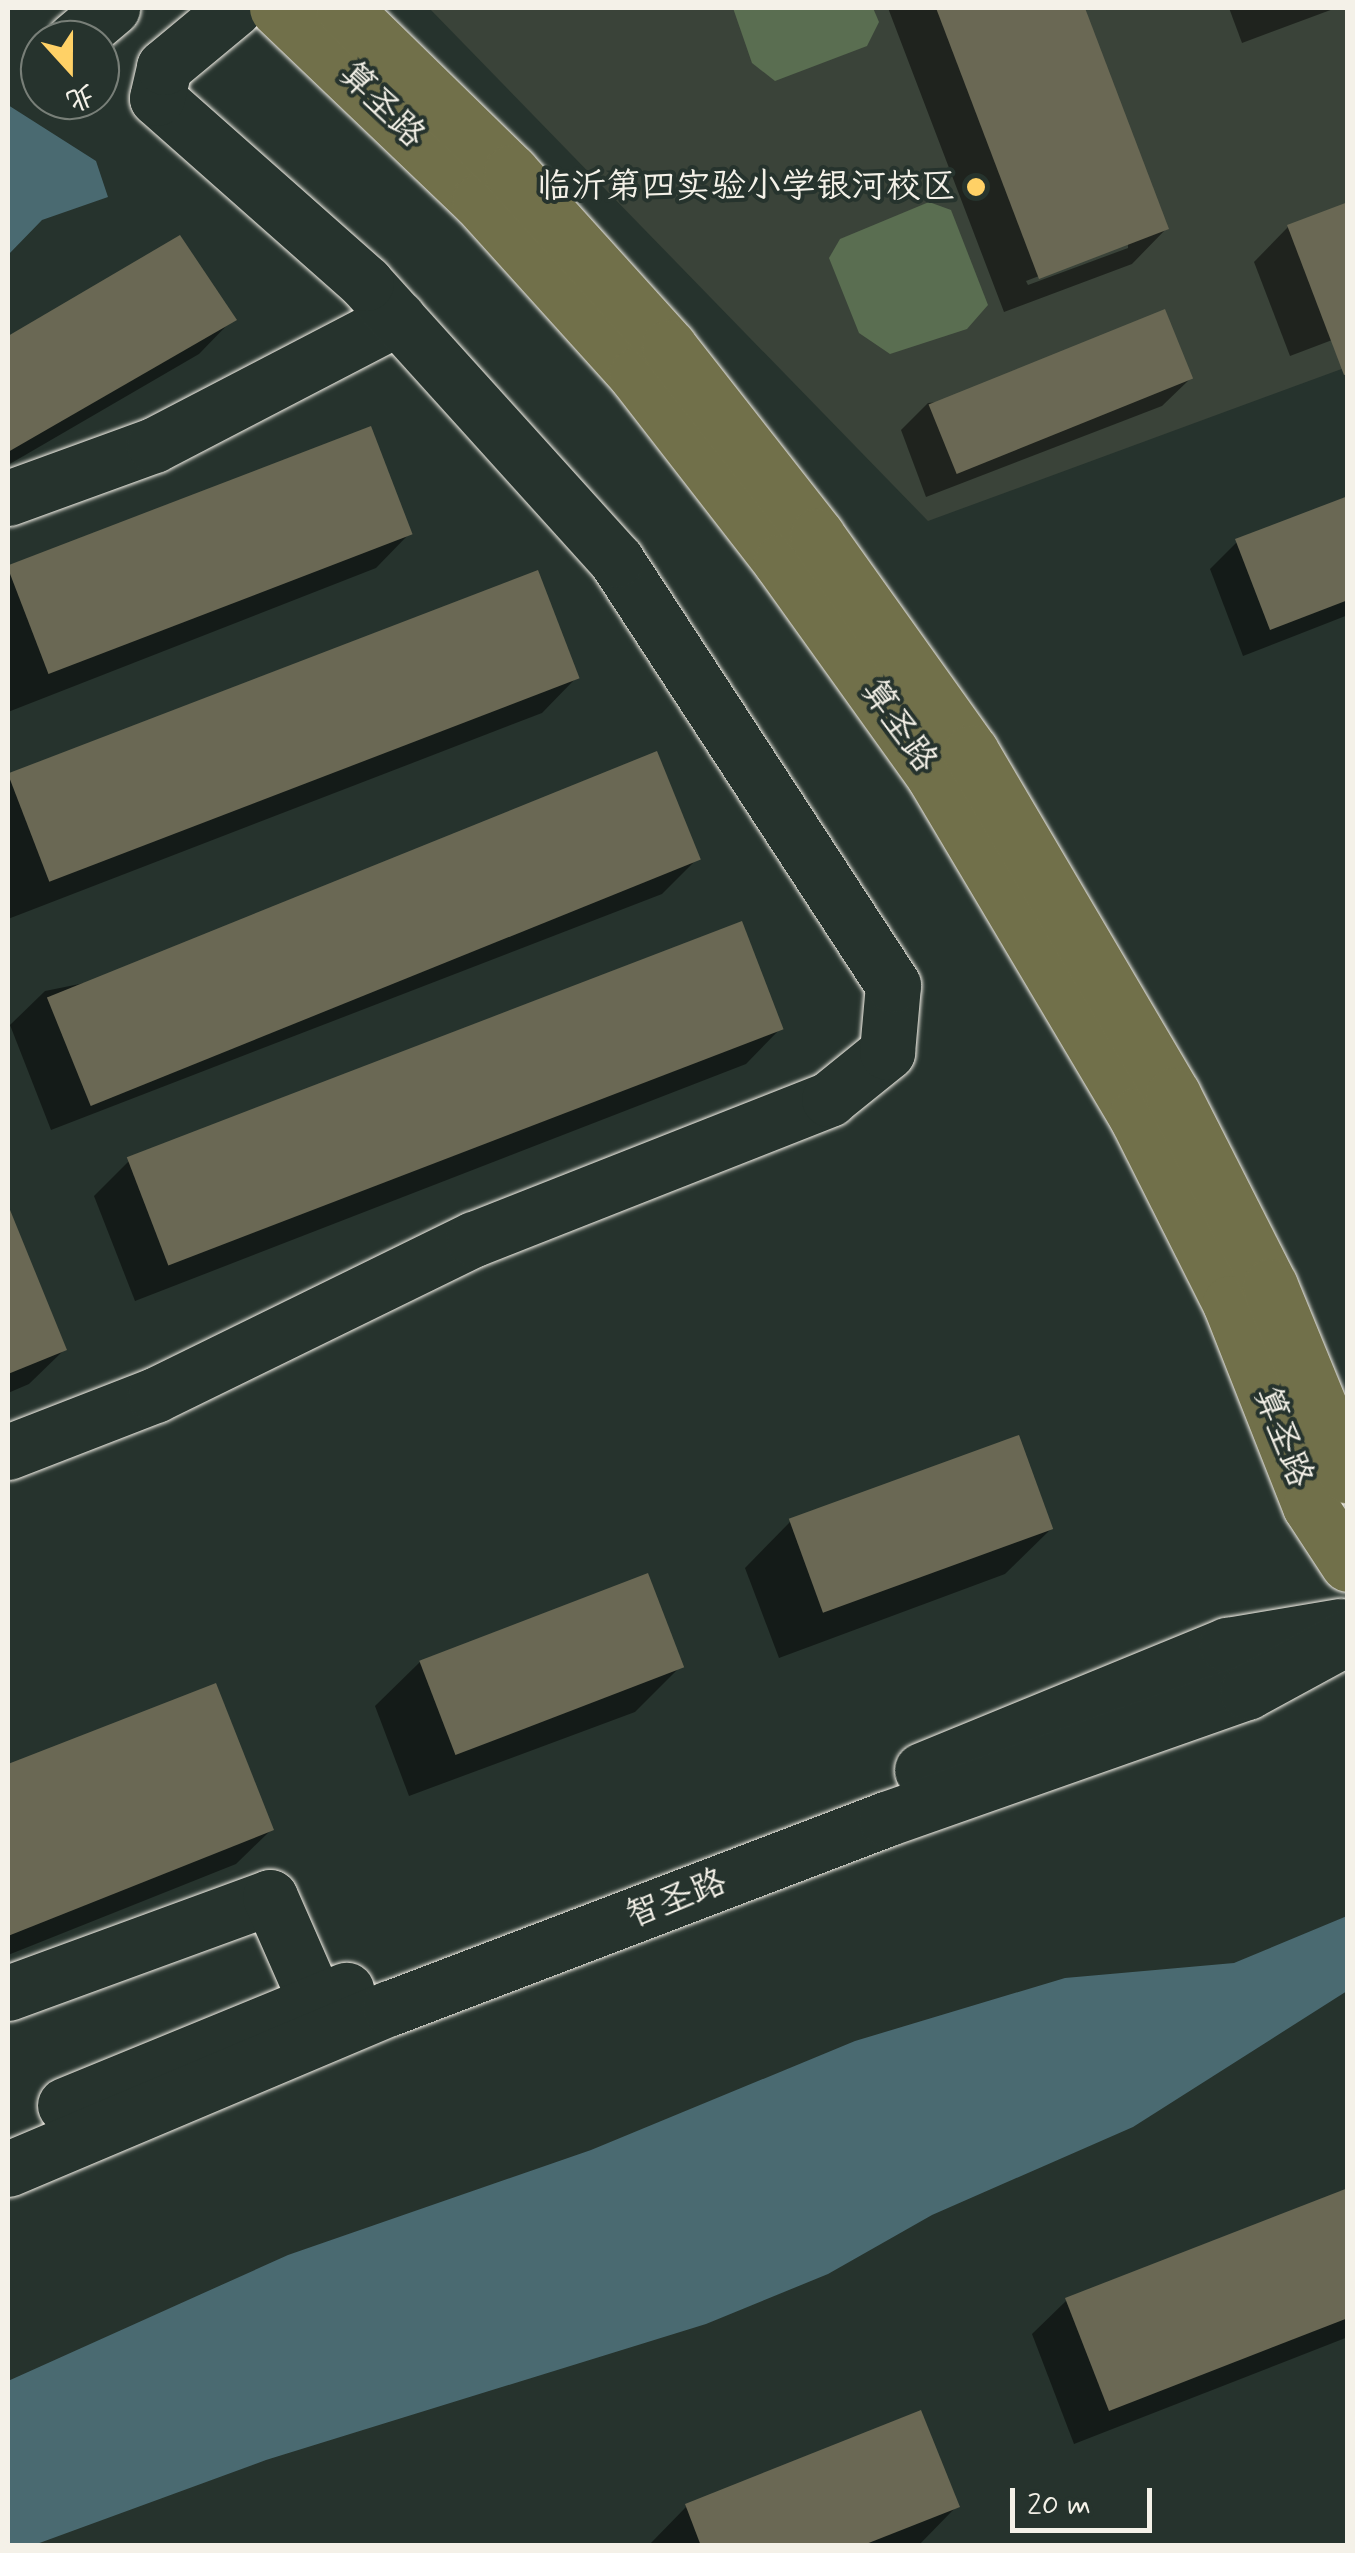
<!DOCTYPE html>
<meta charset="utf-8">
<style>
body{margin:0}
#map{position:relative;width:1355px;height:2553px;overflow:hidden;background:#26332d;font-family:Mynerve,"LXGW WenKai TC",sans-serif}
div>[style]{position:absolute}
.built>*{inset:0;background:#3a4339}
.green>*{inset:0;background:#5a6e51}
.water>*{inset:0;background:#4a6a71}
.shadow>*{inset:0;background:#0007}
.building>*{inset:0;background:#6a6854;transform-origin:0 0}
.roads{filter:drop-shadow(0 0 2px #f4f1e8) drop-shadow(0 0 2px #f4f1e8)}
.minor>*{height:55px;margin:-27.5px;padding:0 27.5px;transform-origin:27.5px;border-radius:27.5px;background:#26332d}
.major>*{height:55px;margin:-27.5px;padding:0 27.5px;transform-origin:27.5px;border-radius:27.5px;background:#71704a}
.dots>*{width:28px;height:28px;translate:-50% -50%;box-sizing:border-box;border:5px solid #26332d;border-radius:50%}
span{translate:-50% -50%;white-space:nowrap;text-align:center;line-height:1.15;-webkit-text-stroke:8px #26332d;paint-order:stroke}
.street-label{font-size:35px;color:#f4f1e8}
.poi-label{font-size:35px;color:#f4f1e8}
.right{translate:-100% -50%;text-align:right}
.frame{position:absolute;inset:0;border:10px solid #f4f1e8;pointer-events:none}
.north{position:absolute;left:20px;top:20px;width:100px;height:100px;box-sizing:border-box;background:#26332d;border:2px solid #787f78;border-radius:50%;rotate:159deg;font-size:28px;font-weight:700;line-height:40px;text-align:center;color:#f4f1e8}
.north::after{content:'';display:block;margin:auto;width:35px;height:45px;background:#ffd166;clip-path:polygon(50% 0,100% 100%,50% 72%,0 100%)}
.scale{position:absolute;left:1010px;top:2488px;width:142px;height:45px;box-sizing:border-box;border:5px solid #f4f1e8;border-top:0;padding-left:12px;font-size:30px;line-height:35px;white-space:nowrap;color:#f4f1e8;-webkit-text-stroke:8px #26332d;paint-order:stroke}
</style>
<div id="map">
<div class="built">
<i style="clip-path:polygon(429px 8px,1347px 8px,1347px 367px,928px 521px)"></i>
</div>
<div class="green">
<i style="clip-path:polygon(733px 8px,873px 8px,879px 22px,867px 46px,775px 81px,752px 63px)"></i>
<i style="clip-path:polygon(929px 202px,951px 210px,988px 305px,967px 329px,890px 354px,859px 333px,829px 258px,840px 239px)"></i>
</div>
<div class="water">
<i style="clip-path:polygon(8px 105px,96px 161px,108px 197px,42px 220px,8px 255px)"></i>
<i style="clip-path:polygon(1347px 1916px,1347px 1991px,1133px 2127px,932px 2215px,828px 2274px,706px 2324px,266px 2460px,34px 2545px,8px 2545px,8px 2381px,288px 2255px,591px 2150px,855px 2041px,1065px 1978px,1234px 1963px)"></i>
</div>
<div class="shadow">
<i style="clip-path:polygon(evenodd,888px 8px,1083px 8px,1166px 229px,1132px 264px,1004px 312px,888px 8px,1128px 242px,1128px 248px,1028px 285px,1026px 281px,1128px 242px)"></i>
<i style="clip-path:polygon(1229px 8px,1336px 8px,1242px 43px)"></i>
<i style="clip-path:polygon(1288px 227px,1348px 334px,1290px 356px,1254px 262px)"></i>
<i style="clip-path:polygon(179px 238px,233px 319px,199px 354px,8px 465px,8px 339px)"></i>
<i style="clip-path:polygon(1190px 379px,1162px 406px,926px 497px,901px 430px,928px 403px)"></i>
<i style="clip-path:polygon(369px 429px,410px 533px,376px 568px,8px 712px,8px 572px)"></i>
<i style="clip-path:polygon(1348px 499px,1348px 615px,1243px 656px,1210px 569px,1237px 542px)"></i>
<i style="clip-path:polygon(536px 573px,576px 678px,542px 713px,8px 919px,8px 778px)"></i>
<i style="clip-path:polygon(697px 859px,662px 894px,51px 1130px,10px 1025px,45px 991px)"></i>
<i style="clip-path:polygon(780px 1029px,746px 1064px,135px 1301px,94px 1196px,129px 1161px)"></i>
<i style="clip-path:polygon(29px 1259px,64px 1350px,29px 1384px,8px 1393px,8px 1267px)"></i>
<i style="clip-path:polygon(790px 1522px,1051px 1529px,1005px 1574px,779px 1658px,745px 1568px)"></i>
<i style="clip-path:polygon(421px 1661px,681px 1666px,635px 1712px,409px 1796px,375px 1706px)"></i>
<i style="clip-path:polygon(214px 1686px,271px 1830px,236px 1864px,8px 1955px,8px 1767px)"></i>
<i style="clip-path:polygon(1348px 2190px,1348px 2337px,1074px 2444px,1032px 2334px,1067px 2300px)"></i>
<i style="clip-path:polygon(957px 2506px,918px 2546px,648px 2546px,686px 2507px)"></i>
</div>
<div class="building">
<i style="clip-path:polygon(936px 8px,1085px 8px,1169px 229px,1039px 279px)"></i>
<i style="clip-path:polygon(1348px 202px,1348px 374px,1344px 375px,1287px 225px)"></i>
<i style="clip-path:polygon(180px 235px,237px 320px,8px 452px,8px 336px)"></i>
<i style="left:1165px;top:309px;width:75px;height:255px;rotate:68deg"></i>
<i style="left:371px;top:426px;width:116px;height:390px;rotate:69deg"></i>
<i style="clip-path:polygon(1348px 496px,1348px 600px,1270px 630px,1235px 539px)"></i>
<i style="left:538px;top:570px;width:116px;height:568px;rotate:69deg"></i>
<i style="left:657px;top:751px;width:117px;height:658px;rotate:68deg"></i>
<i style="left:742px;top:921px;width:116px;height:659px;rotate:69deg"></i>
<i style="clip-path:polygon(8px 1205px,67px 1350px,8px 1374px)"></i>
<i style="left:1019px;top:1435px;width:100px;height:245px;rotate:70deg"></i>
<i style="left:648px;top:1573px;width:101px;height:245px;rotate:69deg"></i>
<i style="clip-path:polygon(216px 1683px,274px 1830px,8px 1936px,8px 1764px)"></i>
<i style="clip-path:polygon(1348px 2188px,1348px 2318px,1109px 2411px,1065px 2298px)"></i>
<i style="clip-path:polygon(921px 2410px,960px 2507px,861px 2546px,701px 2546px,685px 2504px)"></i>
</div>
<div class="roads">
<div class="minor">
<i style="left:74px;top:40px;width:50px;rotate:-40.1deg"></i>
<i style="left:8px;top:498px;width:155px;rotate:-20deg"></i>
<i style="left:154px;top:445px;width:275px;rotate:-27.5deg"></i>
<i style="left:8px;top:1452px;width:158px;rotate:-21.2deg"></i>
<i style="left:155px;top:1395px;width:355px;rotate:-26.1deg"></i>
<i style="left:474px;top:1239px;width:382px;rotate:-21.5deg"></i>
<i style="left:829px;top:1099px;width:75px;rotate:-39deg"></i>
<i style="left:887px;top:1052px;width:67px;rotate:-84.9deg"></i>
<i style="left:893px;top:985px;width:507px;rotate:-123.09deg"></i>
<i style="left:616px;top:560px;width:373px;rotate:-132.1deg"></i>
<i style="left:366px;top:283px;width:279px;rotate:-138.5deg"></i>
<i style="left:157px;top:98px;width:32px;rotate:-77deg"></i>
<i style="left:164px;top:67px;width:92px;rotate:-39.7deg"></i>
<i style="left:922px;top:1770px;width:330px;rotate:-22.3deg"></i>
<i style="left:1227px;top:1645px;width:115px;rotate:-9.5deg"></i>
<i style="left:8px;top:1993px;width:279px;rotate:-20.1deg"></i>
<i style="left:270px;top:1897px;width:115px;rotate:66.3deg"></i>
<i style="left:65px;top:2105px;width:304px;rotate:-22.3deg"></i>
<i style="left:8px;top:2169px;width:415px;rotate:-22.9deg"></i>
<i style="left:390px;top:2008px;width:531px;rotate:-20.86deg"></i>
<i style="left:886px;top:1819px;width:383px;rotate:-19.4deg"></i>
<i style="left:1247px;top:1692px;width:115px;rotate:-28.6deg"></i>
</div>
<div class="major">
<i style="left:277px;top:8px;width:279px;rotate:43.7deg"></i>
<i style="left:479px;top:201px;width:234px;rotate:47.9deg"></i>
<i style="left:636px;top:375px;width:237px;rotate:52.2deg"></i>
<i style="left:781px;top:562px;width:263px;rotate:54.4deg"></i>
<i style="left:934px;top:776px;width:395px;rotate:59.3deg"></i>
<i style="left:1136px;top:1116px;width:209px;rotate:63.3deg"></i>
<i style="left:1230px;top:1303px;width:218px;rotate:68.5deg"></i>
<i style="left:1310px;top:1506px;width:69px;rotate:56.8deg"></i>
<i style="left:343px;top:8px;width:235px;rotate:44.3deg"></i>
<i style="left:511px;top:172px;width:236px;rotate:47.9deg"></i>
<i style="left:669px;top:347px;width:240px;rotate:51.9deg"></i>
<i style="left:817px;top:536px;width:265px;rotate:54.5deg"></i>
<i style="left:971px;top:752px;width:398px;rotate:59.5deg"></i>
<i style="left:1173px;top:1095px;width:214px;rotate:63.1deg"></i>
<i style="left:1270px;top:1286px;width:205px;rotate:67.7deg"></i>
</div>
</div>
<div class="dots">
<i style="left:976px;top:187px;background:#ffd166"></i>
</div>
<div class="street-label">
<span style="left:382px;top:105px;rotate:45deg">算圣路</span>
<span style="left:899px;top:726px;rotate:55deg">算圣路</span>
<span style="left:1283px;top:1437px;rotate:69deg">算圣路</span>
<span style="left:676px;top:1899px;rotate:-21deg">智圣路</span>
</div>
<div class="poi-label">
<span class="right" style="left:956px;top:187px">临沂第四实验小学银河校区</span>
</div>
<div class="frame"></div>
<div class="north">北</div>
<div class="scale">20 m</div>
</div>
